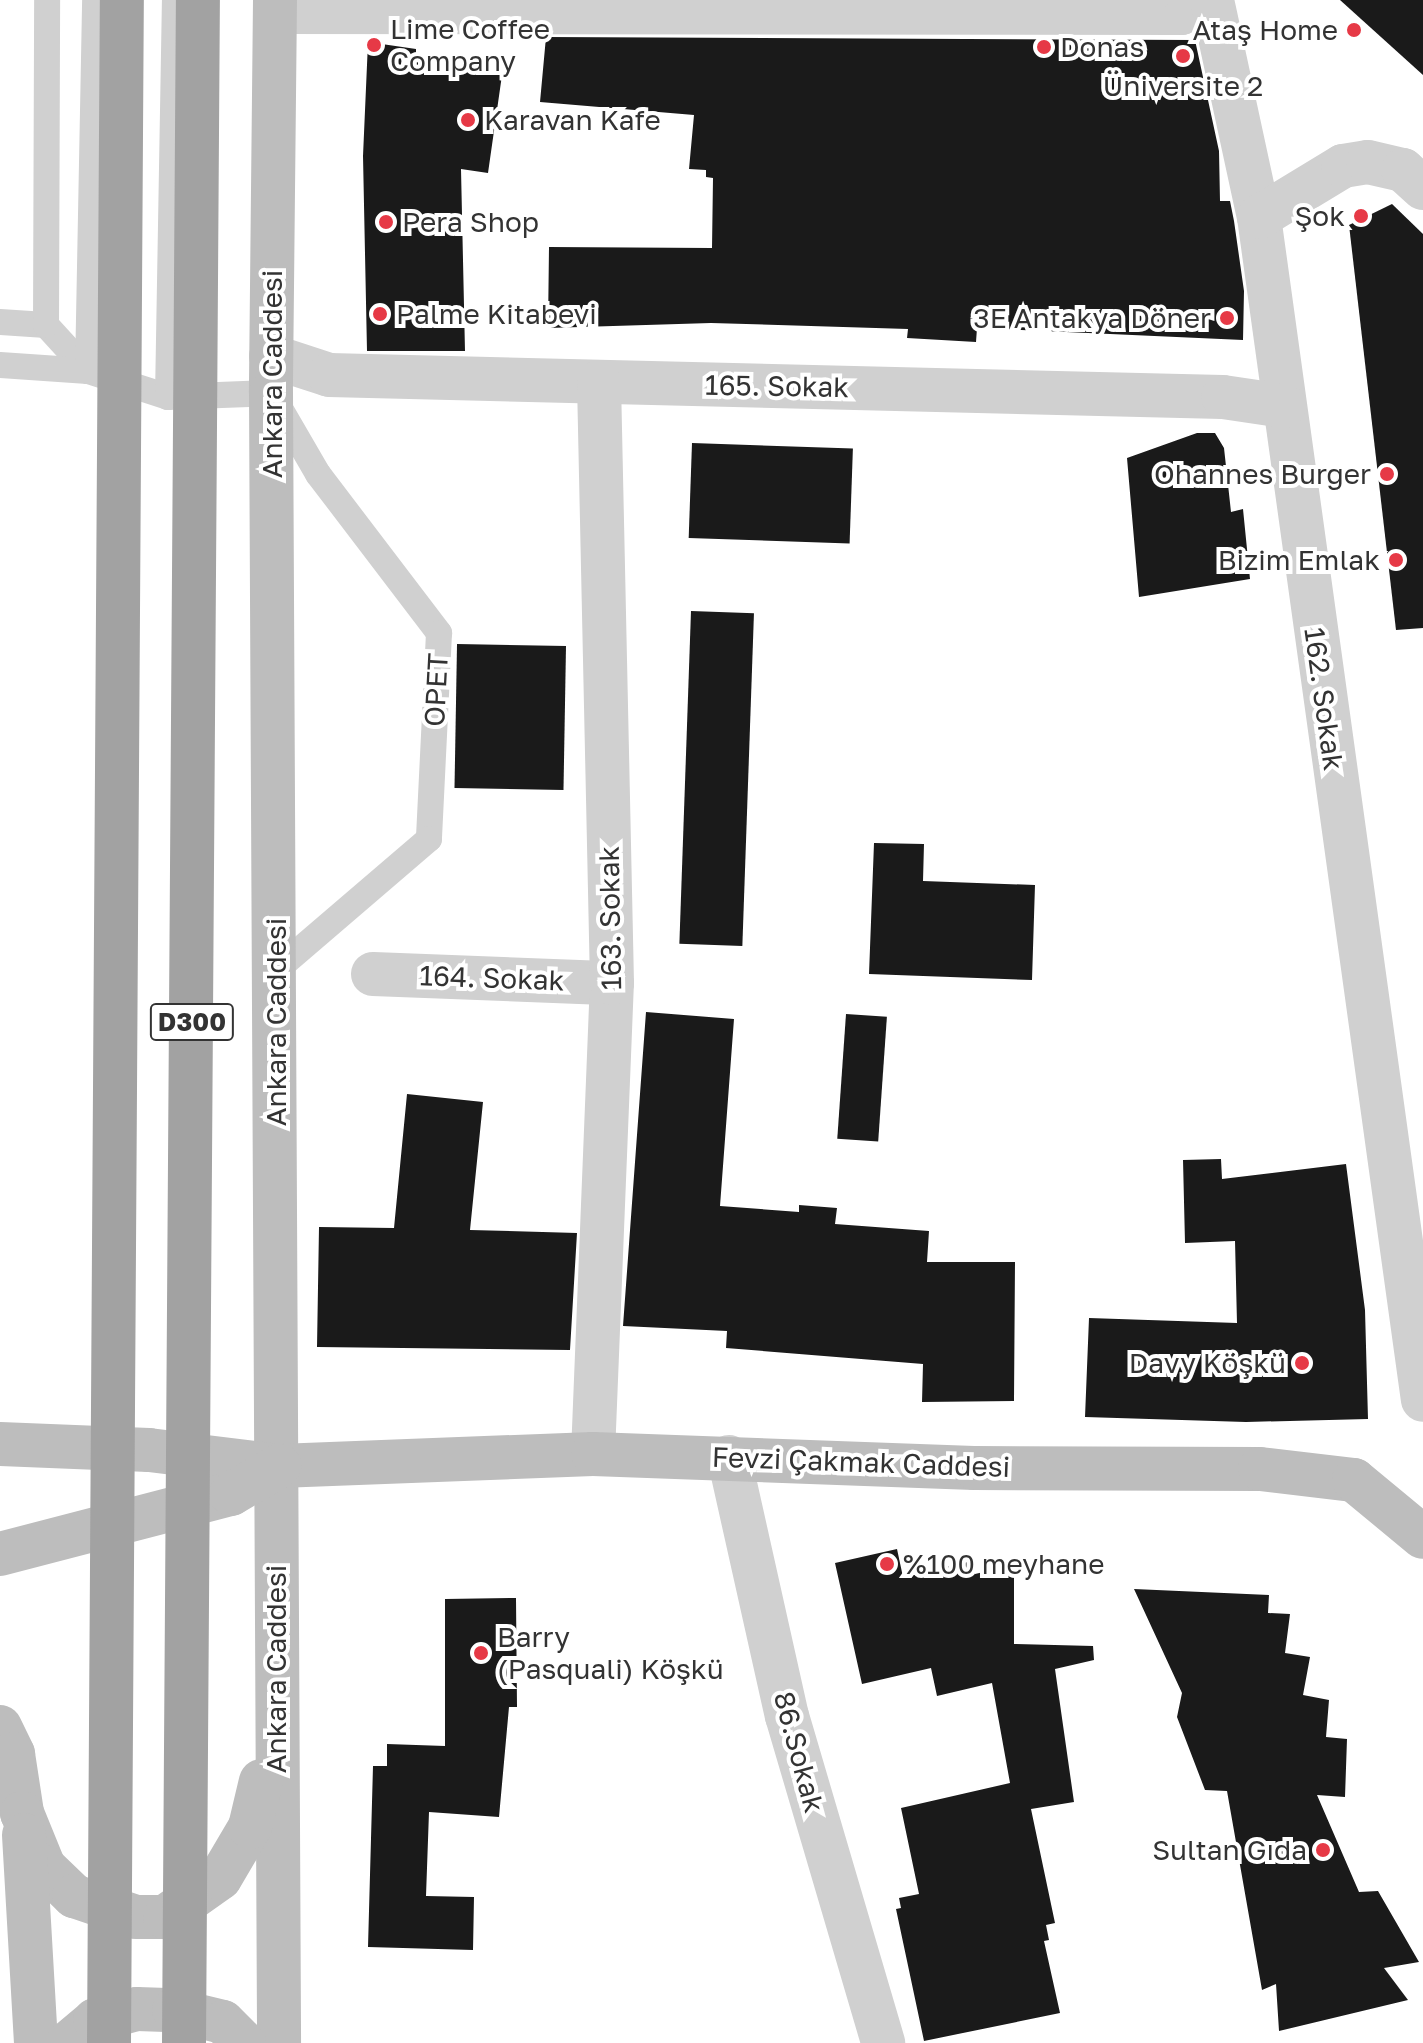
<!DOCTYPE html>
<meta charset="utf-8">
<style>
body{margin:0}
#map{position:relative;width:1423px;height:2043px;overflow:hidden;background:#fff;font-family:"Golos Text",sans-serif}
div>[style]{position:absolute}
.building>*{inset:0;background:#1a1a1a;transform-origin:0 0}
.service>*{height:26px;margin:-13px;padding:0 13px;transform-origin:13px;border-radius:13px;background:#d0d0d0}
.pedestrian>*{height:38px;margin:-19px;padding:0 19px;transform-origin:19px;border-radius:19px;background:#d0d0d0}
.minor>*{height:44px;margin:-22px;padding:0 22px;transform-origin:22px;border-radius:22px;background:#d0d0d0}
.secondary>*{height:44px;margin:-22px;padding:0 22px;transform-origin:22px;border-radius:22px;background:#bdbdbd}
.trunk>*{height:44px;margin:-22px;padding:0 22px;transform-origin:22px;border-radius:22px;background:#a2a2a2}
.dots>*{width:22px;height:22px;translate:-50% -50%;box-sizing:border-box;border:4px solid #fff;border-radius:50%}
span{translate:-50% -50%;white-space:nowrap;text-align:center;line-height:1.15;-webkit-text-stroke:8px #fff;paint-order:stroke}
.shield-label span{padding:2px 6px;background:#fff;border:2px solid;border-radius:6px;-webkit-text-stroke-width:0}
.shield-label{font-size:26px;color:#333;font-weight:700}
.poi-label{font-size:28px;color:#333}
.left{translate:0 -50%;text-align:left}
.right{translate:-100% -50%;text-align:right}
.street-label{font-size:28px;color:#333}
</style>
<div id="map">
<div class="building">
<i style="clip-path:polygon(1340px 0,1423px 0,1423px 75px)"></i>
<i style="clip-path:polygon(546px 37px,1195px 40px,1219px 151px,1220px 201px,1230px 201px,1234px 221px,1244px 291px,1243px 340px,977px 328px,976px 342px,907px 338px,908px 329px,711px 323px,548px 328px,549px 247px,712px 248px,713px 178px,706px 177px,706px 170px,689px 169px,694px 115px,540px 102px)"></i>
<i style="clip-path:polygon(368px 42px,416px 49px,416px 61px,502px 75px,488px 173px,461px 169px,465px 351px,367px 351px,363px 156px)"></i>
<i style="clip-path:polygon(1392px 204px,1423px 234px,1423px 628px,1396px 630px,1349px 225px)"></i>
<i style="clip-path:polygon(1197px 433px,1215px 433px,1224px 448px,1231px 512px,1243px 509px,1250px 579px,1139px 597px,1127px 458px)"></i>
<i style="left:692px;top:443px;width:161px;height:95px;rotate:2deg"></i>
<i style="left:691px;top:611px;width:63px;height:333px;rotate:2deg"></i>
<i style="left:566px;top:646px;width:144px;height:109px;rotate:91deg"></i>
<i style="clip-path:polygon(874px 843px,924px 844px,923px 881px,1035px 885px,1032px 980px,869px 974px)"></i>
<i style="clip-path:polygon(646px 1012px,734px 1019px,720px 1206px,799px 1212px,799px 1205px,837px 1208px,835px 1224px,929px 1231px,927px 1262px,1015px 1262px,1014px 1401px,922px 1402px,923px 1364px,726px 1348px,727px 1331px,623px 1326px)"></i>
<i style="left:846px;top:1014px;width:41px;height:125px;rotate:4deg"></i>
<i style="clip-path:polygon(407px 1094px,483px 1102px,470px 1230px,577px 1233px,570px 1350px,317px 1347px,319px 1227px,394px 1228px)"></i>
<i style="clip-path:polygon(1221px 1159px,1222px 1179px,1346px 1164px,1365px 1310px,1368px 1419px,1246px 1422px,1085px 1417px,1089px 1318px,1237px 1323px,1235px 1241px,1185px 1243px,1183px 1160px)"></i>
<i style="clip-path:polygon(897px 1549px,903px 1577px,972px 1561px,975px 1574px,1014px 1565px,1014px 1644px,1093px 1646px,1094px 1660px,1055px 1669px,1074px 1802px,1031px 1809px,1055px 1923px,1046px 1925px,1049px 1940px,1044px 1941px,1060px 2013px,924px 2041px,896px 1909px,901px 1908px,899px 1898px,919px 1894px,901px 1808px,1010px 1783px,992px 1683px,937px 1696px,931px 1668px,862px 1684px,835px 1563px)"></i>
<i style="clip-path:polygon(1134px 1589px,1269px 1595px,1268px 1613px,1290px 1614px,1285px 1653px,1310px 1657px,1303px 1695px,1329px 1700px,1326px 1737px,1347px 1739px,1345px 1797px,1317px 1795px,1359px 1892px,1378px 1891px,1419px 1962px,1384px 1968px,1408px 2000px,1279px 2031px,1276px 1984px,1262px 1990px,1227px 1791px,1205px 1790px,1177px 1717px,1182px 1693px)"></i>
<i style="clip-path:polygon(516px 1598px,517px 1707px,509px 1707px,499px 1817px,429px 1812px,426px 1896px,474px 1897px,473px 1950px,368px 1947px,373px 1766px,387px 1766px,387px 1744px,445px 1746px,445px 1599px)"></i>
</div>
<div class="service">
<i style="left:0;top:322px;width:46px;rotate:3.7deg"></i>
<i style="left:46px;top:325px;width:62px;rotate:47.6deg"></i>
<i style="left:88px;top:371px;width:84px;rotate:18deg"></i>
<i style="left:168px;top:397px;width:103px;rotate:-2.2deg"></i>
<i style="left:271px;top:393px;width:94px;rotate:59.9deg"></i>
<i style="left:318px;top:474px;width:200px;rotate:52.7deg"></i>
<i style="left:439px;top:633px;width:206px;rotate:92.8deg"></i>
<i style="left:429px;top:839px;width:201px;rotate:139.4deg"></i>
<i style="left:46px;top:325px;width:325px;rotate:-89.8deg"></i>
<i style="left:0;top:365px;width:88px;rotate:3.9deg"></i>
<i style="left:88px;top:371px;width:371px;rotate:-88.9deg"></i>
<i style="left:168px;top:397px;width:397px;rotate:-89deg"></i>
</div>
<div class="pedestrian">
<i style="left:275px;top:15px;width:907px;rotate:0.06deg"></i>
<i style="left:1182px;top:16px;width:34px;rotate:-21deg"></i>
</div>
<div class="minor">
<i style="left:1212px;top:0;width:222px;rotate:77.8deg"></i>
<i style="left:1259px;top:217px;width:1194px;rotate:82.11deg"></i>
<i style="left:1259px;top:217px;width:98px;rotate:-31.3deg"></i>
<i style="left:1343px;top:166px;width:25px;rotate:-9deg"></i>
<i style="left:1368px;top:162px;width:36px;rotate:13deg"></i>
<i style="left:1403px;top:170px;width:27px;rotate:42deg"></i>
<i style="left:271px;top:356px;width:61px;rotate:18.1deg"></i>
<i style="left:329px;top:375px;width:894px;rotate:1.41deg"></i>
<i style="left:1223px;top:397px;width:62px;rotate:8.4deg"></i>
<i style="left:373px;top:974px;width:239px;rotate:2.2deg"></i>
<i style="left:593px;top:1454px;width:471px;rotate:-87.7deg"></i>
<i style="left:612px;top:983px;width:601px;rotate:-91.24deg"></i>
<i style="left:729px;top:1457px;width:265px;rotate:77.4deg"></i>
<i style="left:787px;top:1716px;width:341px;rotate:73.6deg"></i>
</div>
<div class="secondary">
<i style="left:275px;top:0;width:393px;rotate:90.6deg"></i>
<i style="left:271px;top:393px;width:1650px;rotate:89.72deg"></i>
<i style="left:0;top:1444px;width:149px;rotate:2.3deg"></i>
<i style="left:149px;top:1450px;width:131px;rotate:7deg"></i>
<i style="left:279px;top:1466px;width:314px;rotate:-2.2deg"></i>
<i style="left:593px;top:1454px;width:381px;rotate:2.1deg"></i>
<i style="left:974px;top:1468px;width:286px;rotate:0.2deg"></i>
<i style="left:1260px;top:1469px;width:95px;rotate:6.7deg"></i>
<i style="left:1354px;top:1480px;width:89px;rotate:39.6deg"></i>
<i style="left:0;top:1554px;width:239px;rotate:-14.6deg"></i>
<i style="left:231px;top:1494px;width:56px;rotate:-30.3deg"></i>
<i style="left:0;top:1727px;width:30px;rotate:64deg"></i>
<i style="left:13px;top:1754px;width:60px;rotate:81.3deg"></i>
<i style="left:22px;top:1813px;width:58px;rotate:67.8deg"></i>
<i style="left:44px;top:1867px;width:42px;rotate:44deg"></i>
<i style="left:74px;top:1896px;width:65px;rotate:18.7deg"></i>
<i style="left:136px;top:1917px;width:29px"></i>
<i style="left:165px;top:1917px;width:67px;rotate:-35.3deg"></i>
<i style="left:220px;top:1878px;width:59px;rotate:-59.5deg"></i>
<i style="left:250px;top:1827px;width:47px;rotate:-76.6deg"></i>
<i style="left:24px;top:1835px;width:208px;rotate:86.7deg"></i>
<i style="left:68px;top:2043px;width:35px;rotate:-40deg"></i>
<i style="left:95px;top:2020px;width:43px;rotate:-14.7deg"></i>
<i style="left:137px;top:2009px;width:37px;rotate:2deg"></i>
<i style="left:174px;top:2010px;width:50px;rotate:13.8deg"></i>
<i style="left:223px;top:2022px;width:30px;rotate:45deg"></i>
</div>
<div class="trunk">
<i style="left:109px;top:2043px;width:2043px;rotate:-89.64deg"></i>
<i style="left:184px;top:2043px;width:2043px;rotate:-89.61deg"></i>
</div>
<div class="dots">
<i style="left:1354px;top:30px;background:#e63946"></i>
<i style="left:374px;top:45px;background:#e63946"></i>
<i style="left:1044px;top:47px;background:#e63946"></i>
<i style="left:1183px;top:56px;background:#e63946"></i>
<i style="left:468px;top:120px;background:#e63946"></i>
<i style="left:1361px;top:216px;background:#e63946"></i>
<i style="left:386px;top:222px;background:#e63946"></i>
<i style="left:380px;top:314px;background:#e63946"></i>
<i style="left:1227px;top:318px;background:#e63946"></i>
<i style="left:1387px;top:474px;background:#e63946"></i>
<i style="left:1396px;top:560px;background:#e63946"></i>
<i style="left:1302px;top:1363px;background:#e63946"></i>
<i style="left:887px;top:1564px;background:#e63946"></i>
<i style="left:481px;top:1653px;background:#e63946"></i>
<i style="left:1323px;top:1850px;background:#e63946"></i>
</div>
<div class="shield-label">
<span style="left:192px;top:1022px">D300</span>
</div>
<div class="poi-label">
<span class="left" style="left:390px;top:45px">Lime Coffee<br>Company</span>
<span class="right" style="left:1338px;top:30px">Ataş Home</span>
<span class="left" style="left:1060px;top:47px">Donas</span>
<span style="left:1183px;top:86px">Üniversite 2</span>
<span class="left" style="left:484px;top:120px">Karavan Kafe</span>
<span class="right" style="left:1345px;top:216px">Şok</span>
<span class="left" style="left:402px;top:222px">Pera Shop</span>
<span class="left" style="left:396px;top:314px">Palme Kitabevi</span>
<span class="right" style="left:1211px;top:318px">3E Antakya Döner</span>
<span class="right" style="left:1371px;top:474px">Ohannes Burger</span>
<span class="right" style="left:1380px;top:560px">Bizim Emlak</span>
<span class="right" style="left:1286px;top:1363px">Davy Köşkü</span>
<span class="left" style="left:903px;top:1564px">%100 meyhane</span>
<span class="left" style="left:497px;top:1653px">Barry<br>(Pasquali) Köşkü</span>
<span class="right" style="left:1307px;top:1850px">Sultan Gıda</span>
</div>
<div class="street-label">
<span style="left:272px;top:374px;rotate:-90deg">Ankara Caddesi</span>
<span style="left:777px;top:386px;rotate:1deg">165. Sokak</span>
<span style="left:436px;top:690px;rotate:-87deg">OPET</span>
<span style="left:1324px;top:699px;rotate:82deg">162. Sokak</span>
<span style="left:610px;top:918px;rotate:-91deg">163. Sokak</span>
<span style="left:492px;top:978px;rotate:2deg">164. Sokak</span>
<span style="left:276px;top:1022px;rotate:-90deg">Ankara Caddesi</span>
<span style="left:861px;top:1462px;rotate:2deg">Fevzi Çakmak Caddesi</span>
<span style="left:276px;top:1669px;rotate:-90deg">Ankara Caddesi</span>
<span style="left:799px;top:1752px;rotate:75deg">86.Sokak</span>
</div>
</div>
